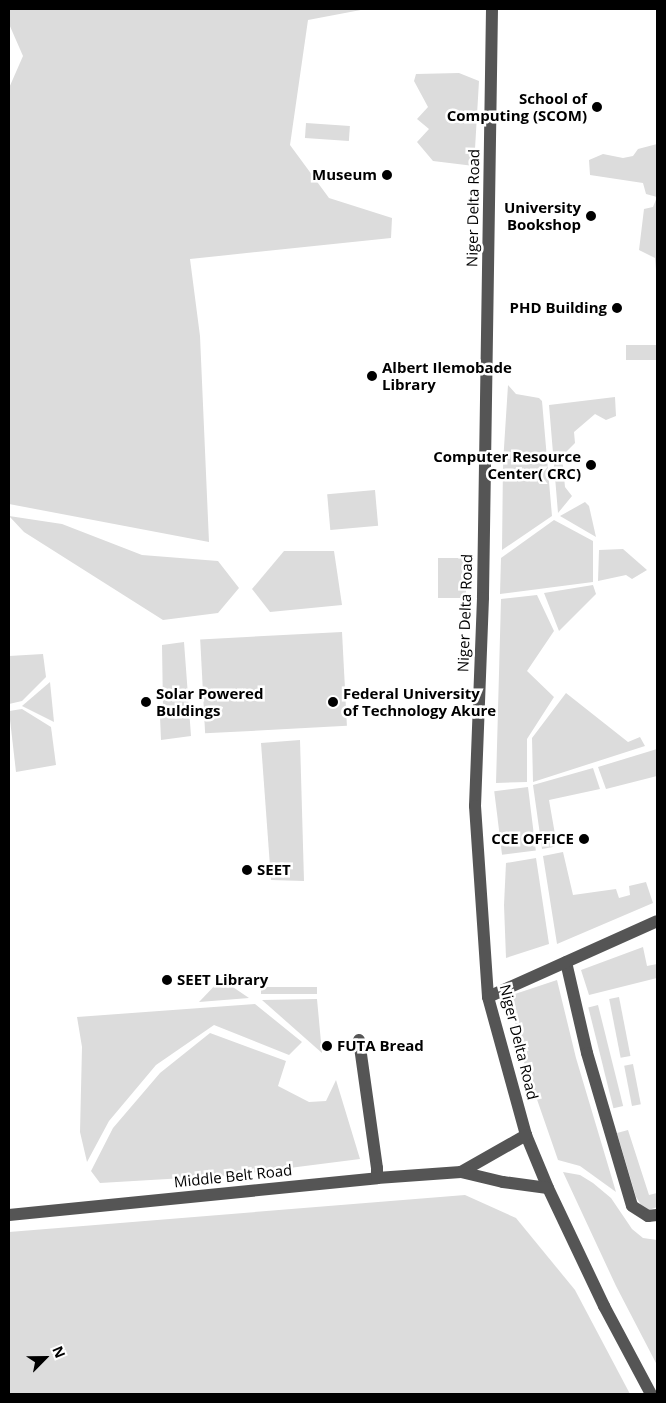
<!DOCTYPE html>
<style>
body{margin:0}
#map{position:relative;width:666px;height:1403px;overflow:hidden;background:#fff;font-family:"Open Sans",sans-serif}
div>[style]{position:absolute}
.green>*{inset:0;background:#dcdcdc;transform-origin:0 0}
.minor>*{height:12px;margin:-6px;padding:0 6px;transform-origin:6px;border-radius:6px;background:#555}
.dots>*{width:14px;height:14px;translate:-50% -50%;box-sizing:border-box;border:2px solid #fff;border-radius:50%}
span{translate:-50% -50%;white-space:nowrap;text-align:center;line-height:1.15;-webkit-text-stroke:5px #fff;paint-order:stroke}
.poi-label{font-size:15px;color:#000;font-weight:700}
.right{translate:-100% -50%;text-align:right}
.left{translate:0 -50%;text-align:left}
.street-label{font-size:15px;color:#000}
.frame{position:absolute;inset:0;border:10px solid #000;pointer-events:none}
.north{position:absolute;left:20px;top:1333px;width:50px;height:50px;-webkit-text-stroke:4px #fff;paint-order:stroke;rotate:67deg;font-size:14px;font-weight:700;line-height:20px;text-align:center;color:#000}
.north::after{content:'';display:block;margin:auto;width:18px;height:22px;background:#000;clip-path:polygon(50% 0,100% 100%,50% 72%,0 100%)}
</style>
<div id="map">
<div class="green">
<i style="clip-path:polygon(9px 9px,366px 9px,308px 20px,290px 145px,329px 198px,392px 218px,391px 238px,190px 259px,200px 336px,209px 542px,9px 504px,9px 88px,23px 56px,9px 24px)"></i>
<i style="clip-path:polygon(459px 73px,479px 81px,474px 166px,433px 161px,417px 142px,429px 129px,417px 119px,428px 107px,414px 81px,416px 74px)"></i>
<i style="left:306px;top:123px;width:44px;height:15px;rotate:4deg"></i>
<i style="clip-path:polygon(657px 144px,657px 282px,655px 258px,639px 250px,644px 209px,653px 207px,657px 197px,646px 194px,643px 183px,590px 175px,589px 160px,603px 154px,623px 158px,633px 156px,638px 149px)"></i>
<i style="left:657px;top:345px;width:15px;height:31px;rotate:90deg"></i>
<i style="clip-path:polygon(508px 385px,516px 394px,539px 398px,542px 401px,552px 516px,502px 550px,503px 463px)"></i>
<i style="clip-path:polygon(615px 397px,616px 416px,606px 420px,595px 414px,574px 432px,575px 443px,562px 456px,565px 487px,572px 496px,558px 513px,549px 405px)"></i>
<i style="left:375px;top:490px;width:36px;height:48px;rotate:85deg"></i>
<i style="clip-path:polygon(585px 502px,589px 506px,596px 537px,560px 516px)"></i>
<i style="clip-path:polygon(9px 516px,62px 524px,142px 555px,218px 561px,239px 588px,218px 613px,163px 620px,24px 532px)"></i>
<i style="clip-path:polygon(554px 520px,593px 541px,593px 582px,500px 594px,501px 558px)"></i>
<i style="clip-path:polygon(623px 549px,647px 570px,632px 579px,626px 575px,598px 581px,599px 550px)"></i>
<i style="clip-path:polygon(284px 551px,334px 551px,342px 605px,270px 612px,252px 589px)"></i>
<i style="left:438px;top:558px;width:28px;height:40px"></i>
<i style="clip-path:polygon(593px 585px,596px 594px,559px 631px,544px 593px)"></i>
<i style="clip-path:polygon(537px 595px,554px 631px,527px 671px,554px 697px,527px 739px,527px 782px,496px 783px,501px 599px)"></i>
<i style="left:342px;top:632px;width:94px;height:142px;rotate:87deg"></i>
<i style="clip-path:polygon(184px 642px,191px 736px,161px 740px,160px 717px,163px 709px,162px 645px)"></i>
<i style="clip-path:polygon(43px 654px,46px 677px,22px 701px,9px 704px,9px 656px)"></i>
<i style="clip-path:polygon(50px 682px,54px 722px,22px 706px)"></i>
<i style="clip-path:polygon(566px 693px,628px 742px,640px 737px,645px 746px,533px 782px,532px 738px)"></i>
<i style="clip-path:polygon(22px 709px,51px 727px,56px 765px,16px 772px,9px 711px)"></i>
<i style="clip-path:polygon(300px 740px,304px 881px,271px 880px,261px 743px)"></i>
<i style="clip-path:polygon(657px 749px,657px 776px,606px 789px,598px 767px)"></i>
<i style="clip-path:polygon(593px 768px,600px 789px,549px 800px,556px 840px,553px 847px,542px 849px,533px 785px)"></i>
<i style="left:528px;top:787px;width:64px;height:34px;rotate:83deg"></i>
<i style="clip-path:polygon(563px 852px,573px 895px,616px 889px,619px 898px,630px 895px,629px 886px,646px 882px,653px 903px,557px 944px,543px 856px)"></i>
<i style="clip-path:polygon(536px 858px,549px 944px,506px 958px,504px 905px,506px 863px)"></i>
<i style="clip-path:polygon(643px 947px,647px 966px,657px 964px,657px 978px,589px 995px,581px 970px)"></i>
<i style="clip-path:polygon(221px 979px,249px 998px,199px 1002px)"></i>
<i style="clip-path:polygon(557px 980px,576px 1058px,616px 1192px,580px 1166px,558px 1160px,524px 1062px,509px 996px)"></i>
<i style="left:317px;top:987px;width:7px;height:56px;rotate:90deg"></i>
<i style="left:619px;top:997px;width:60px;height:10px;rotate:79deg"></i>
<i style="clip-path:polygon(317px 999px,322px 1053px,262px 1000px)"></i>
<i style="clip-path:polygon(255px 1004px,302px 1042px,289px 1055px,214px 1025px,156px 1065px,109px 1121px,87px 1162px,80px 1132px,82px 1047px,77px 1017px)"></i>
<i style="left:598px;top:1005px;width:104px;height:10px;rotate:76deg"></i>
<i style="clip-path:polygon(210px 1033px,286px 1061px,278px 1086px,309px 1102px,326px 1101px,336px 1080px,360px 1159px,235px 1175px,100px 1183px,91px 1171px,113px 1128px,160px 1073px)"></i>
<i style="left:633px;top:1064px;width:41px;height:9px;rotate:79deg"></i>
<i style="clip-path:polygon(628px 1130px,649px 1195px,657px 1193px,657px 1207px,649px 1210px,643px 1208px,636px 1197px,617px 1133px)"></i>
<i style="clip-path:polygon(563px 1172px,580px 1175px,593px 1183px,611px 1198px,632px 1229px,643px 1238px,657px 1240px,657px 1365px,616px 1286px)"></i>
<i style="clip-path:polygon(465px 1195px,516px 1218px,575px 1290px,630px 1394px,9px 1394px,9px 1232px)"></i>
</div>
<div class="minor">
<i style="left:492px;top:9px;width:589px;rotate:90.88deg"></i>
<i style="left:483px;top:598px;width:208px;rotate:92.2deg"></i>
<i style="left:475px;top:806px;width:191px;rotate:86.1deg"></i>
<i style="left:488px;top:997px;width:143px;rotate:74.6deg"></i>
<i style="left:526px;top:1135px;width:57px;rotate:67.5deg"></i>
<i style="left:548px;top:1188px;width:131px;rotate:64.6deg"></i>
<i style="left:604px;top:1306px;width:100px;rotate:61.9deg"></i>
<i style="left:566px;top:962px;width:93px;rotate:77deg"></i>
<i style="left:587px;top:1053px;width:159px;rotate:73.6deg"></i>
<i style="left:632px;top:1206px;width:19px;rotate:32deg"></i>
<i style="left:648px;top:1216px;width:9px;rotate:-6deg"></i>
<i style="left:488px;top:997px;width:185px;rotate:-24.2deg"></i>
<i style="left:359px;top:1040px;width:129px;rotate:82deg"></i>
<i style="left:377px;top:1168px;width:10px;rotate:90deg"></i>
<i style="left:461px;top:1172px;width:75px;rotate:-29.6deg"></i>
<i style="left:9px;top:1215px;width:370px;rotate:-5.7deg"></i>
<i style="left:377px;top:1178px;width:84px;rotate:-4.1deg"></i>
<i style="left:461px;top:1172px;width:43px;rotate:13.4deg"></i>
<i style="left:503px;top:1182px;width:45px;rotate:7.6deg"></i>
</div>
<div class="dots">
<i style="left:597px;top:107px;background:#000"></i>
<i style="left:387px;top:175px;background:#000"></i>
<i style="left:591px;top:216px;background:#000"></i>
<i style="left:617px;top:308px;background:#000"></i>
<i style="left:372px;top:376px;background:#000"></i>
<i style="left:591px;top:465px;background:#000"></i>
<i style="left:146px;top:702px;background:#000"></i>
<i style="left:333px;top:702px;background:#000"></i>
<i style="left:584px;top:839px;background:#000"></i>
<i style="left:247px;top:870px;background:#000"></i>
<i style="left:167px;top:980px;background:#000"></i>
<i style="left:327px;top:1046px;background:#000"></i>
</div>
<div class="poi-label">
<span class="right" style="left:587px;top:107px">School of<br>Computing (SCOM)</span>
<span class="right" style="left:377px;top:175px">Museum</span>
<span class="right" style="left:581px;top:216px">University<br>Bookshop</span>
<span class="right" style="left:607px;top:308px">PHD Building</span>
<span class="left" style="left:382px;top:376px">Albert Ilemobade<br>Library</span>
<span class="right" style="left:581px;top:465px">Computer Resource<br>Center( CRC)</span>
<span class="left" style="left:156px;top:702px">Solar Powered<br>Buldings</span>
<span class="left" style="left:343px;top:702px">Federal University<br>of Technology Akure</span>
<span class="right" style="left:574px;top:839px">CCE OFFICE</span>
<span class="left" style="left:257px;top:870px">SEET</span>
<span class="left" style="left:177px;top:980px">SEET Library</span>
<span class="left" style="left:337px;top:1046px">FUTA Bread</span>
</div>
<div class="street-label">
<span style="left:473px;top:208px;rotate:-89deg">Niger Delta Road</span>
<span style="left:465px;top:613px;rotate:-88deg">Niger Delta Road</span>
<span style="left:519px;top:1042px;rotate:76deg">Niger Delta Road</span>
<span style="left:233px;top:1176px;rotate:-6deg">Middle Belt Road</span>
</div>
<div class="frame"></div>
<div class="north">N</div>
</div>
